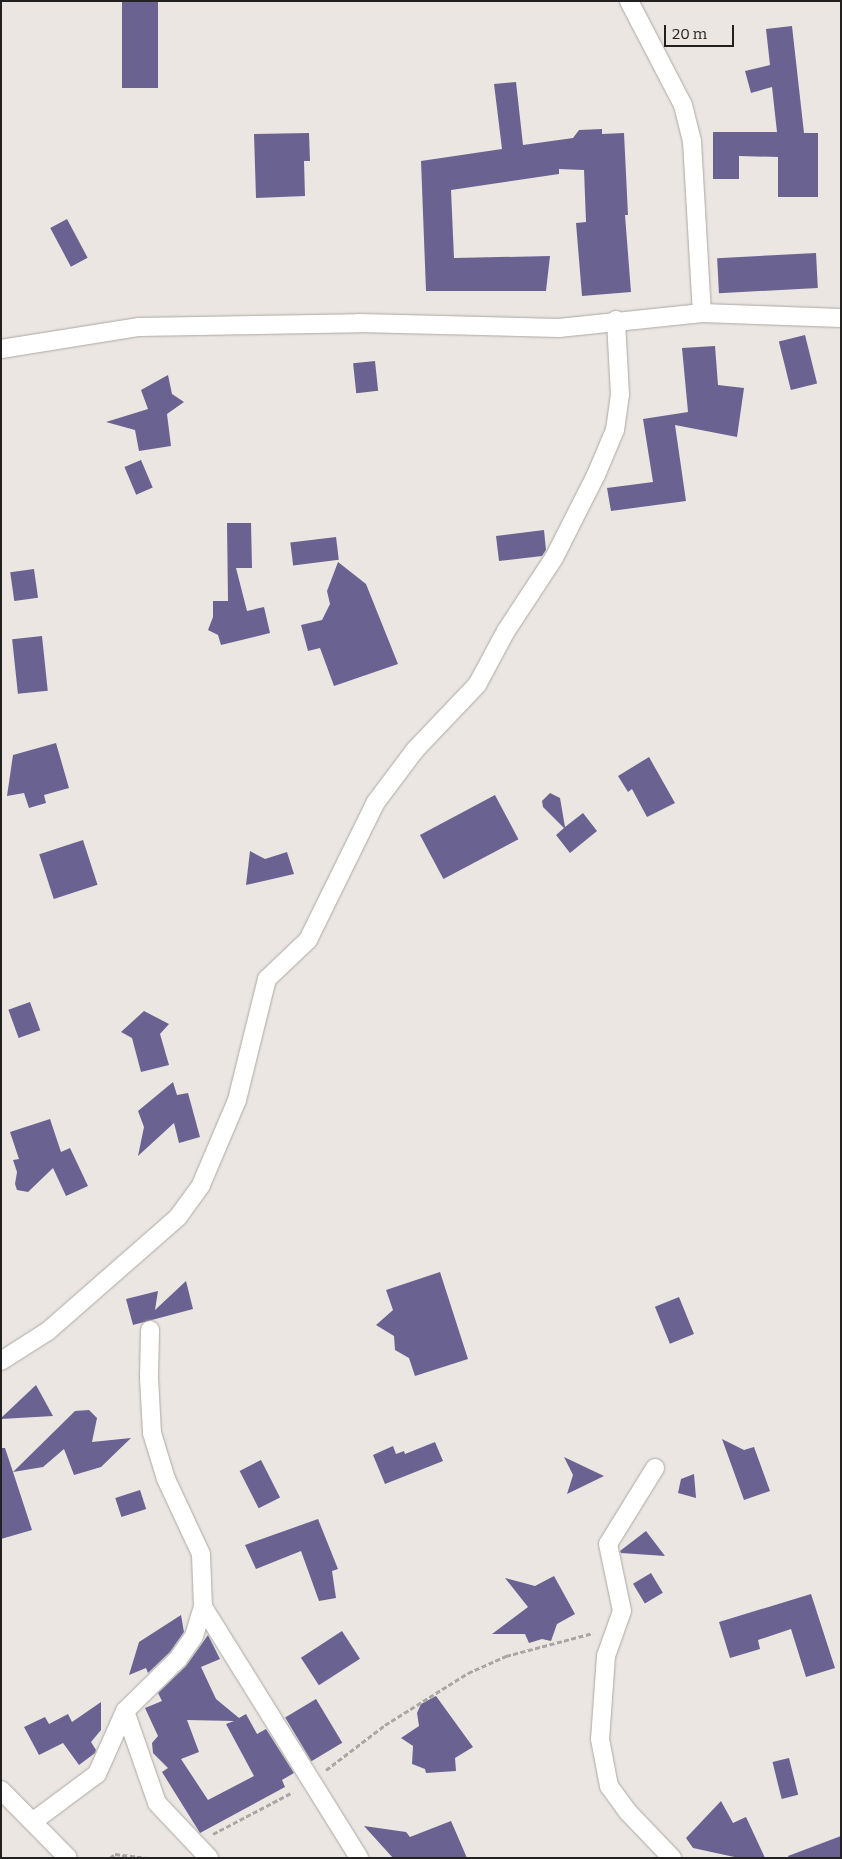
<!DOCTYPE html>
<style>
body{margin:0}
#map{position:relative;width:842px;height:1859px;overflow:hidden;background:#ebe6e2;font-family:Bitter,serif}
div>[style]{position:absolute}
.building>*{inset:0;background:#6a6391;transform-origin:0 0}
.path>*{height:3px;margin-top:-1.5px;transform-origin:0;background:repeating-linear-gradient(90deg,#aaa6a3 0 5px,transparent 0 7.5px)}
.roads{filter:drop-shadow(0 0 1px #ada8a4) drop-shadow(0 0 1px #ada8a4)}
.street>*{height:18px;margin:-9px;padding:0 9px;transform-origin:9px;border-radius:9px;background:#fff}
span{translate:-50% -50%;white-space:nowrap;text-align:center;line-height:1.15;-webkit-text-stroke:5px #ebe6e2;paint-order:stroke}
.frame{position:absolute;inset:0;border:2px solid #232120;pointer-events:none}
.scale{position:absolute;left:664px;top:25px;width:70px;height:22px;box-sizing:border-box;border:2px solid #232120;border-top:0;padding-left:6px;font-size:15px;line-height:18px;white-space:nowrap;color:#232120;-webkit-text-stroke:4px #ebe6e2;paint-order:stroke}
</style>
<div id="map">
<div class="building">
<i style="left:122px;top:1px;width:36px;height:87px"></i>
<i style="clip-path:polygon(792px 26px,804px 133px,818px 133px,818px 197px,778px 197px,778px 157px,739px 156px,739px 179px,713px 179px,713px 132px,777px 132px,772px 87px,751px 93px,745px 71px,770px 65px,766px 29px)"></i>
<i style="clip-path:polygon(516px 82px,523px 145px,573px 138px,579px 130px,602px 129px,602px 134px,624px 133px,628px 215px,625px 215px,631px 292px,582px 296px,576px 223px,586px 222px,584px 170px,559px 169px,559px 174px,451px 190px,454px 258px,550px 256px,546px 291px,426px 291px,421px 161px,502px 149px,494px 84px)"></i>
<i style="clip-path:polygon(309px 133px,310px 161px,304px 161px,305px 196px,256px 198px,254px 134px)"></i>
<i style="left:67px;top:219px;width:44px;height:19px;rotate:62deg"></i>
<i style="left:816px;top:253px;width:35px;height:99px;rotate:87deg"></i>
<i style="left:805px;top:335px;width:50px;height:27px;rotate:76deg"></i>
<i style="clip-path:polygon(715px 346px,718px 385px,744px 388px,737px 437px,675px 425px,686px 501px,611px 511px,607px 488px,653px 482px,643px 419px,688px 412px,682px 348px)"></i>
<i style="left:375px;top:361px;width:30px;height:22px;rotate:84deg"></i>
<i style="clip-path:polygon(168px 375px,172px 394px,184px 402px,167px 414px,171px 446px,139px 451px,135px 430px,106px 422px,148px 409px,141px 390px)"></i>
<i style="left:141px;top:460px;width:30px;height:18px;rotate:67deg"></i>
<i style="clip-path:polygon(227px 523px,251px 523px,252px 568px,236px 568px,247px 611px,264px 607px,270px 633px,221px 645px,218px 635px,208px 630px,213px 617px,213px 601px,228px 601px)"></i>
<i style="clip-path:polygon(544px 530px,546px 550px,542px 556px,499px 561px,496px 536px)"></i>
<i style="left:336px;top:537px;width:23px;height:46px;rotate:83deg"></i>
<i style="clip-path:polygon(338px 562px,366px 584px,398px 664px,334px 686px,320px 648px,308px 651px,301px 625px,322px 620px,330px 604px,327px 591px)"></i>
<i style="left:34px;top:569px;width:29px;height:24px;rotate:82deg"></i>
<i style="left:42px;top:636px;width:55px;height:30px;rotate:84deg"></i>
<i style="clip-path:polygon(56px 743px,69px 788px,44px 795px,46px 803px,29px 808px,24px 793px,7px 796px,13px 755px)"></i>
<i style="clip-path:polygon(649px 757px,675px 803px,647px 817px,632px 789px,628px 792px,618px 776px)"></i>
<i style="clip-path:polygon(550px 793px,560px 798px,565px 827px,583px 813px,597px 831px,570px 853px,556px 835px,564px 828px,543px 807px,542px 801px)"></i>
<i style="left:495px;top:795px;width:50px;height:85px;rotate:62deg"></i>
<i style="left:83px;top:840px;width:47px;height:46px;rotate:72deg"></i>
<i style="clip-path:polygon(250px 851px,265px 859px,287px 852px,294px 874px,246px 885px)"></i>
<i style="left:30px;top:1002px;width:30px;height:23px;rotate:70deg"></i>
<i style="clip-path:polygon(144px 1011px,169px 1024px,160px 1034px,169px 1065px,141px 1072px,132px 1038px,121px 1032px)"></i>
<i style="clip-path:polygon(173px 1082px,177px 1095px,188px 1093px,200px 1137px,179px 1143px,174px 1123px,138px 1156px,144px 1127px,138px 1111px)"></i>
<i style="clip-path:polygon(50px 1119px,61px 1152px,70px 1148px,88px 1186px,66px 1196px,53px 1168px,28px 1192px,17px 1190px,15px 1184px,17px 1172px,13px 1160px,19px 1159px,10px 1132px)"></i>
<i style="clip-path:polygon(440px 1272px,468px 1359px,415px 1376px,409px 1358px,395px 1350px,394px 1336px,376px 1325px,393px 1310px,386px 1290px)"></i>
<i style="clip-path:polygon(186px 1281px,193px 1309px,133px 1325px,126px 1299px,158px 1291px,155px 1310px)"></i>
<i style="left:679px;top:1297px;width:40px;height:26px;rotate:68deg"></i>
<i style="clip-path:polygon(36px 1385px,53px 1416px,1px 1419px,1px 1418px)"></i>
<i style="clip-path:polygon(89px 1410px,97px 1418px,92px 1442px,131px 1438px,101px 1467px,74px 1475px,64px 1449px,43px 1467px,13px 1472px,32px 1530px,1px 1539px,1px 1448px,5px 1448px,13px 1472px,75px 1411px)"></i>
<i style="clip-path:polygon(722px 1439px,744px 1450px,754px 1447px,770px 1491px,744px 1500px)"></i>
<i style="clip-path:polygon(435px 1442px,443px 1461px,385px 1484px,373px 1455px,393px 1446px,396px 1454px,404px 1451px,405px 1454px)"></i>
<i style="clip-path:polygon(564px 1457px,604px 1476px,567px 1494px,573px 1475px)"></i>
<i style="left:261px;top:1460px;width:42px;height:24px;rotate:63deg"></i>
<i style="clip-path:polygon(694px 1474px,696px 1498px,678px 1493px,681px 1479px)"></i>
<i style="left:140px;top:1490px;width:20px;height:26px;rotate:72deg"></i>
<i style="clip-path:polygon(318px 1519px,338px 1569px,332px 1571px,336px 1598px,319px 1601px,301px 1551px,256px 1569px,245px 1545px)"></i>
<i style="clip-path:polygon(646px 1531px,665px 1556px,621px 1553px,620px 1551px)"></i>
<i style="left:651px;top:1573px;width:23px;height:21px;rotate:59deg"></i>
<i style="clip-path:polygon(554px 1576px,575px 1614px,557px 1624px,551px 1641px,542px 1639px,529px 1643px,525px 1634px,492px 1634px,528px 1607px,505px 1578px,535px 1586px)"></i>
<i style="clip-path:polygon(811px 1594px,835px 1668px,806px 1677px,791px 1629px,758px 1640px,760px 1649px,730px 1658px,719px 1622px)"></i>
<i style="clip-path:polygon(181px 1615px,184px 1632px,170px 1652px,148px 1673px,146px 1668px,129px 1675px,139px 1642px)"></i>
<i style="left:342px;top:1631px;width:33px;height:49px;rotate:57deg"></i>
<i style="clip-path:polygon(evenodd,208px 1635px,220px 1659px,201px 1667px,216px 1699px,239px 1718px,246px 1714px,257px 1734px,266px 1729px,294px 1773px,282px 1780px,285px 1787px,200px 1833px,162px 1772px,168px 1768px,153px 1753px,152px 1743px,158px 1736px,145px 1708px,162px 1701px,158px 1693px,186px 1666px,208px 1635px,187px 1720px,234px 1721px,226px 1724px,254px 1776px,208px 1800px,181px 1759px,199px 1752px,187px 1720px)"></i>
<i style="clip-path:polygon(436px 1696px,473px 1747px,455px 1758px,456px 1771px,426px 1773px,425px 1769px,412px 1764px,413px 1746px,401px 1738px,419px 1726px,417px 1713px,421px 1704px)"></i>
<i style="left:316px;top:1699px;width:51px;height:36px;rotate:59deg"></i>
<i style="clip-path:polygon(101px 1702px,101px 1730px,91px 1742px,96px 1750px,95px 1753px,79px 1765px,63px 1743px,39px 1755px,24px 1727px,45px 1717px,49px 1724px,68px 1714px,72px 1722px)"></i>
<i style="left:789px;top:1758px;width:38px;height:17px;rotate:76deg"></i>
<i style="clip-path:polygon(721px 1801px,733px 1823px,746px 1817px,765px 1858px,739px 1858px,693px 1848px,686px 1838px)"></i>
<i style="clip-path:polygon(451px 1821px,467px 1858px,393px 1858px,364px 1826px,406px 1832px,410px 1837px)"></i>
<i style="clip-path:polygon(841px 1836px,841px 1858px,789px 1858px,788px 1856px)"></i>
</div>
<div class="path">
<i style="left:326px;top:1770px;width:74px;rotate:-37.3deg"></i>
<i style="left:385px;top:1725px;width:98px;rotate:-32.1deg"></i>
<i style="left:468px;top:1673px;width:42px;rotate:-24.1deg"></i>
<i style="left:506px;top:1656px;width:90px;rotate:-14.8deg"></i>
<i style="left:213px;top:1834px;width:90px;rotate:-27.7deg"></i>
<i style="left:110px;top:1858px;width:6px;rotate:-39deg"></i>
<i style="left:115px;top:1854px;width:33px;rotate:7deg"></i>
</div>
<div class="roads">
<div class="street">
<i style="left:629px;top:1px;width:117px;rotate:62.6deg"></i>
<i style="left:683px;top:105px;width:37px;rotate:76deg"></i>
<i style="left:692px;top:141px;width:172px;rotate:86.7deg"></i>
<i style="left:1px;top:349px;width:140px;rotate:-9.1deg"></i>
<i style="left:139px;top:327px;width:220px;rotate:-1deg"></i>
<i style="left:359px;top:323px;width:200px;rotate:1.4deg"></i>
<i style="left:559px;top:328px;width:144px;rotate:-6deg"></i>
<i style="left:702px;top:313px;width:139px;rotate:2.1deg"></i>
<i style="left:1px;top:1361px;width:56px;rotate:-32.6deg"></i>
<i style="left:48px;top:1331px;width:173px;rotate:-41.2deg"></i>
<i style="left:178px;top:1217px;width:39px;rotate:-54deg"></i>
<i style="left:201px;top:1185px;width:92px;rotate:-67deg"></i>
<i style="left:237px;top:1100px;width:125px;rotate:-76.1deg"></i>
<i style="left:267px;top:979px;width:57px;rotate:-43.6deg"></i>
<i style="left:308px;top:940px;width:154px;rotate:-63.8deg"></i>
<i style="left:376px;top:802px;width:65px;rotate:-53.1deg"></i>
<i style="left:415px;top:750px;width:90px;rotate:-46.4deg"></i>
<i style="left:477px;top:685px;width:61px;rotate:-61.8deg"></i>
<i style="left:506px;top:631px;width:87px;rotate:-56.7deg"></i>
<i style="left:554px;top:558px;width:93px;rotate:-63.2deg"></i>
<i style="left:596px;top:475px;width:49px;rotate:-67.1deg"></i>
<i style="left:615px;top:430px;width:35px;rotate:-82deg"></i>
<i style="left:620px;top:395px;width:75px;rotate:-93.1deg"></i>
<i style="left:655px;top:1468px;width:89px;rotate:121.7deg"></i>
<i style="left:608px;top:1544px;width:68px;rotate:78.2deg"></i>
<i style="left:622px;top:1611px;width:48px;rotate:109.6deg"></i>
<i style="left:606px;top:1656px;width:83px;rotate:94.1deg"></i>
<i style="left:600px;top:1739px;width:48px;rotate:79.2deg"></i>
<i style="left:609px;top:1786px;width:32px;rotate:54deg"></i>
<i style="left:628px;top:1812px;width:64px;rotate:46.3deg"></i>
<i style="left:203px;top:1607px;width:296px;rotate:58.1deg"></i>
<i style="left:125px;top:1711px;width:97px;rotate:70.8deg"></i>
<i style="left:157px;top:1803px;width:76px;rotate:46.6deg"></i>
<i style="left:1px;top:1790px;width:95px;rotate:45.4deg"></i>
<i style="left:35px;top:1820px;width:77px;rotate:-36.6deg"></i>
<i style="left:97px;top:1774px;width:69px;rotate:-66deg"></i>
<i style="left:125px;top:1711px;width:74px;rotate:-44.5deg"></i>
<i style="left:178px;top:1659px;width:28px;rotate:-55deg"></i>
<i style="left:194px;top:1636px;width:30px;rotate:-73deg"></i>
<i style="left:203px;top:1607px;width:53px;rotate:-92.2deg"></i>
<i style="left:201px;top:1554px;width:83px;rotate:-115deg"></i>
<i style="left:166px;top:1479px;width:48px;rotate:-106.9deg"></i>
<i style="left:152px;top:1433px;width:55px;rotate:-93.1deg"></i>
<i style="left:149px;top:1378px;width:48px;rotate:-88.8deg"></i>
</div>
</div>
<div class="frame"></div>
<div class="scale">20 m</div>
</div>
